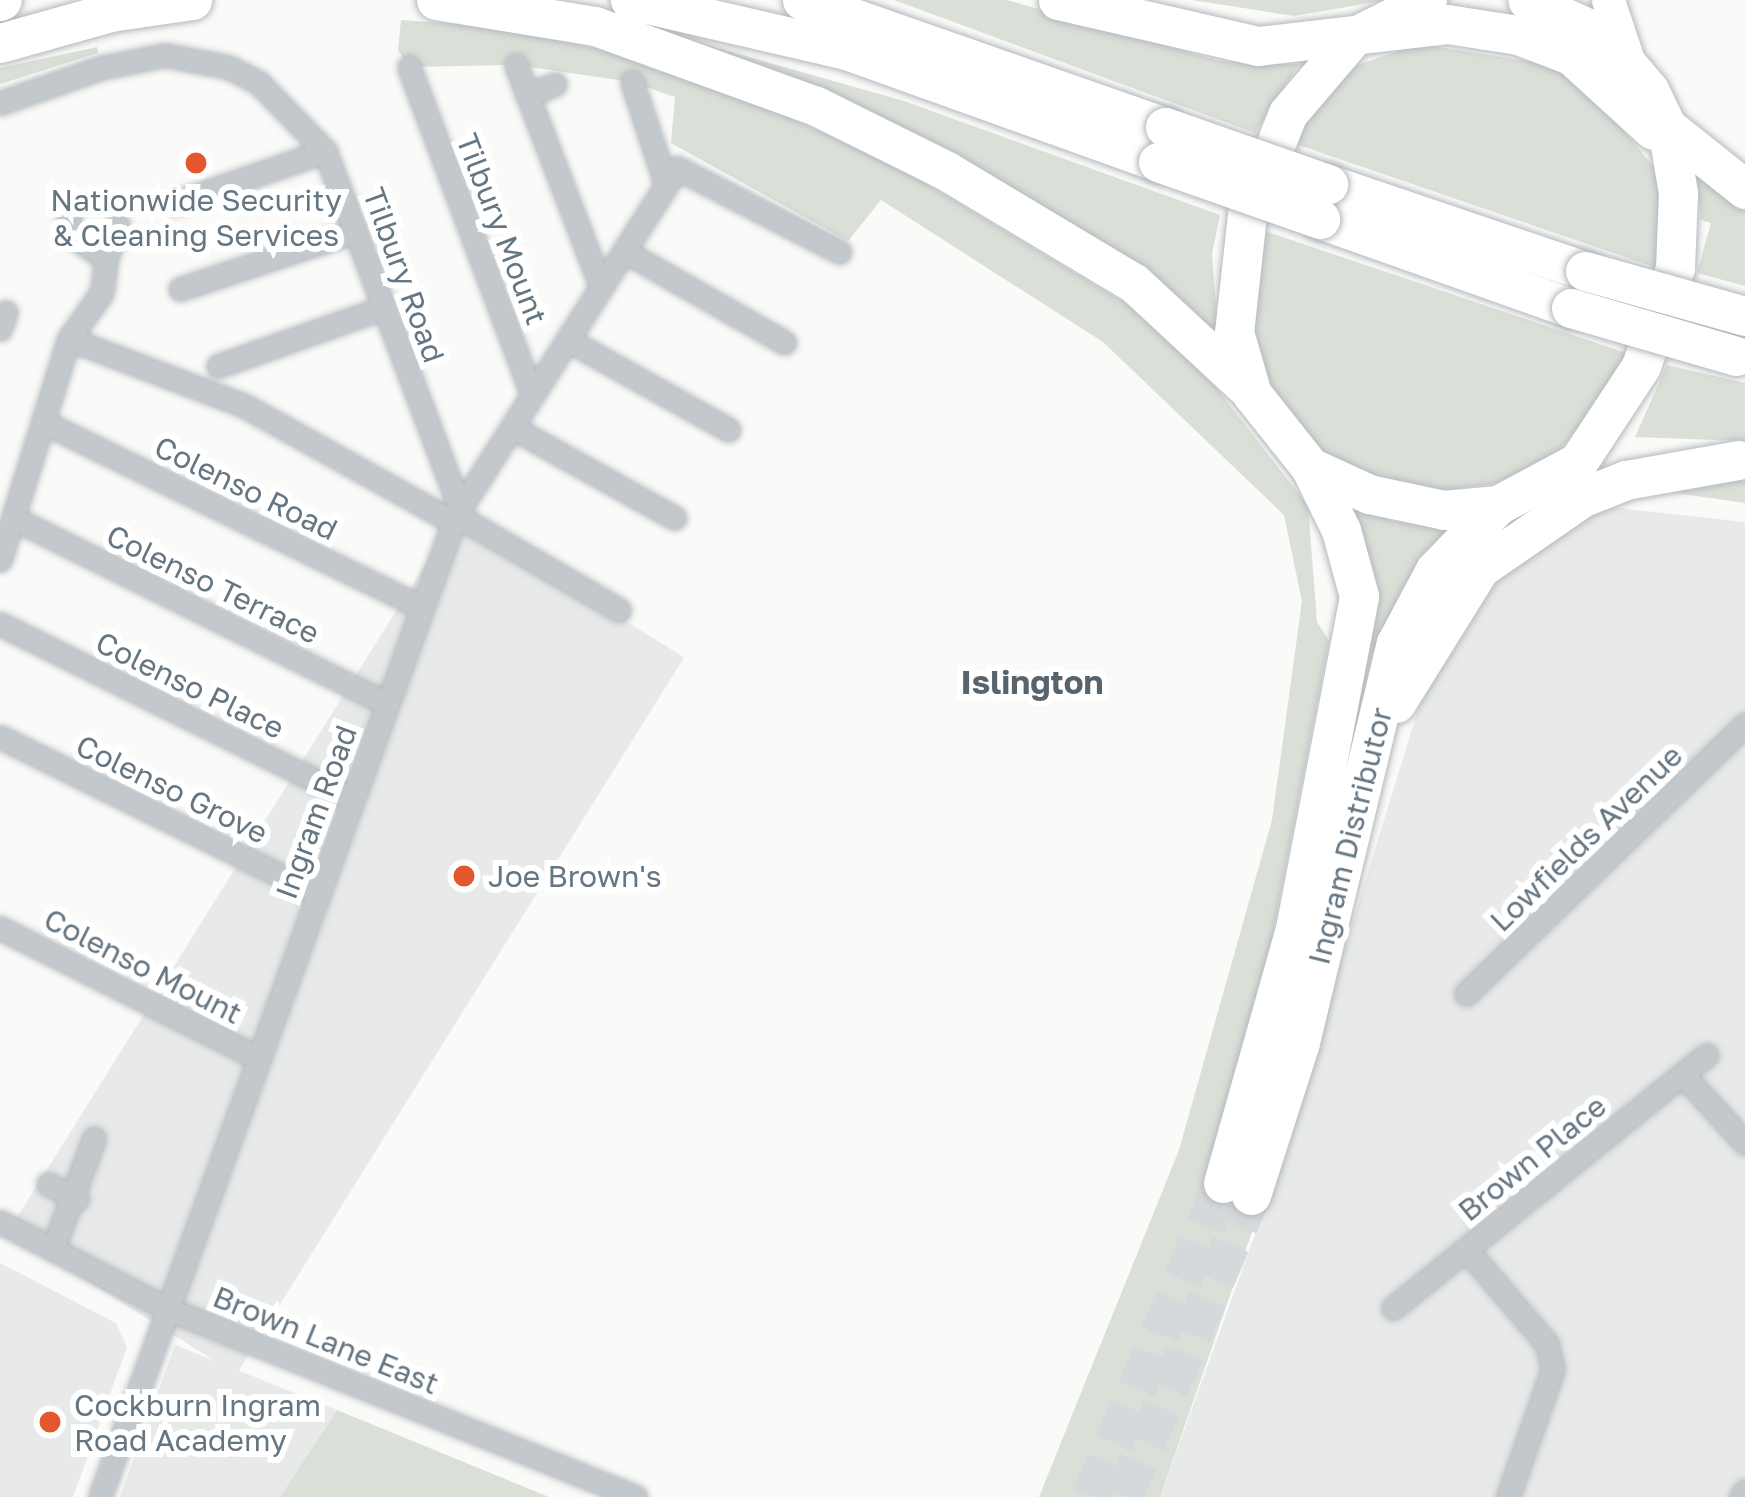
<!DOCTYPE html>
<style>
body{margin:0}
#map{position:relative;width:1745px;height:1497px;overflow:hidden;background:#fafaf8;font-family:"Golos Text",sans-serif}
div>[style]{position:absolute}
.built>*{inset:0;background:#e8e9e9;transform-origin:0 0}
.green>*{inset:0;background:#dadfd7}
.highway-tunnel>*{height:39px;margin-top:-19.5px;transform-origin:0;background:repeating-linear-gradient(90deg,#d5d9db 0 39px,transparent 0 59px)}
.roads{filter:drop-shadow(0 0 3px #b5babe) drop-shadow(0 0 3px #b5babe)}
.street>*{height:21px;margin:-10.5px;padding:0 10.5px;transform-origin:10.5px;border-radius:10.5px;background:#c3c8cc}
.primary>*{height:33px;margin:-16.5px;padding:0 16.5px;transform-origin:16.5px;border-radius:16.5px;background:#fff}
.highway>*{height:39px;margin:-19.5px;padding:0 19.5px;transform-origin:19.5px;border-radius:19.5px;background:#fff}
.bridges{filter:drop-shadow(0 0 3px #b4b9bd) drop-shadow(0 0 3px #b4b9bd)}
.highway-bridge>*{height:39px;margin:-19.5px;padding:0 19.5px;transform-origin:19.5px;border-radius:19.5px;background:#fff}
.dots>*{width:33px;height:33px;translate:-50% -50%;box-sizing:border-box;border:6px solid #fff;border-radius:50%}
span{translate:-50% -50%;white-space:nowrap;text-align:center;line-height:1.15;-webkit-text-stroke:12px #fff;paint-order:stroke}
.poi-label{font-size:30px;color:#657683}
.left{translate:0 -50%;text-align:left}
.street-label{font-size:30px;color:#657683}
.neighbourhood-label{font-size:33px;color:#57646e;font-weight:700}
</style>
<div id="map">
<div class="built">
<i style="clip-path:polygon(1554px 501px,1745px 522px,1745px 1497px,1160px 1497px,1267px 1201px,1432px 664px)"></i>
<i style="left:456px;top:515px;width:269px;height:845px;rotate:32deg"></i>
<i style="clip-path:polygon(0 1263px,116px 1323px,127px 1347px,73px 1497px,0 1497px)"></i>
<i style="clip-path:polygon(175px 1345px,337px 1410px,280px 1497px,120px 1497px)"></i>
</div>
<div class="green">
<i style="clip-path:polygon(894px 0,1007px 0,1219px 61px,1299px 64px,1255px 133px)"></i>
<i style="clip-path:polygon(1192px 0,1387px 0,1294px 16px)"></i>
<i style="clip-path:polygon(401px 20px,506px 28px,616px 53px,734px 93px,895px 165px,1138px 311px,1214px 385px,1308px 506px,1317px 622px,1329px 641px,1267px 964px,1207px 1176px,1261px 1206px,1160px 1497px,1039px 1497px,1179px 1150px,1272px 820px,1302px 601px,1284px 515px,1103px 342px,881px 200px,848px 241px,671px 143px,675px 97px,632px 82px,516px 65px,409px 67px,398px 50px)"></i>
<i style="clip-path:polygon(678px 37px,904px 101px,1220px 215px,1212px 254px,1219px 348px)"></i>
<i style="clip-path:polygon(1419px 44px,1547px 64px,1593px 93px,1652px 165px,1664px 195px,1657px 268px,1290px 142px,1313px 102px,1349px 68px)"></i>
<i style="clip-path:polygon(97px 47px,98px 53px,0 84px,0 68px)"></i>
<i style="clip-path:polygon(1695px 159px,1745px 200px,1745px 286px,1697px 273px,1711px 223px,1701px 220px)"></i>
<i style="clip-path:polygon(1256px 228px,1626px 353px,1603px 399px,1559px 451px,1498px 483px,1440px 491px,1371px 479px,1314px 447px,1264px 385px,1245px 296px)"></i>
<i style="clip-path:polygon(1667px 365px,1745px 383px,1745px 441px,1635px 437px)"></i>
<i style="clip-path:polygon(1694px 473px,1745px 478px,1745px 503px,1647px 489px)"></i>
<i style="clip-path:polygon(1344px 505px,1396px 522px,1455px 525px,1380px 651px,1368px 650px)"></i>
<i style="clip-path:polygon(337px 1410px,549px 1497px,280px 1497px)"></i>
</div>
<div class="highway-tunnel">
<i style="left:1091px;top:1497px;width:341px;rotate:-67.2deg"></i>
<i style="left:1123px;top:1497px;width:328px;rotate:-67deg"></i>
</div>
<div class="roads">
<div class="street">
<i style="left:516px;top:65px;width:237px;rotate:69deg"></i>
<i style="left:409px;top:67px;width:350px;rotate:69.4deg"></i>
<i style="left:632px;top:82px;width:108px;rotate:71.6deg"></i>
<i style="left:527px;top:95px;width:30px;rotate:-21deg"></i>
<i style="left:0;top:103px;width:106px;rotate:-19.3deg"></i>
<i style="left:100px;top:68px;width:66px;rotate:-11.3deg"></i>
<i style="left:165px;top:55px;width:64px;rotate:10.8deg"></i>
<i style="left:228px;top:67px;width:35px;rotate:27deg"></i>
<i style="left:259px;top:83px;width:95px;rotate:45.9deg"></i>
<i style="left:325px;top:151px;width:383px;rotate:69.3deg"></i>
<i style="left:175px;top:203px;width:159px;rotate:-19.1deg"></i>
<i style="left:624px;top:251px;width:185px;rotate:29.7deg"></i>
<i style="left:106px;top:259px;width:36px;rotate:-71deg"></i>
<i style="left:180px;top:289px;width:184px;rotate:-18.3deg"></i>
<i style="left:0;top:329px;width:18px;rotate:-71deg"></i>
<i style="left:69px;top:339px;width:188px;rotate:20.8deg"></i>
<i style="left:245px;top:406px;width:238px;rotate:29.1deg"></i>
<i style="left:568px;top:340px;width:184px;rotate:29.2deg"></i>
<i style="left:218px;top:366px;width:175px;rotate:-19.4deg"></i>
<i style="left:43px;top:422px;width:422px;rotate:26.1deg"></i>
<i style="left:513px;top:428px;width:185px;rotate:29.1deg"></i>
<i style="left:456px;top:515px;width:189px;rotate:30.2deg"></i>
<i style="left:13px;top:518px;width:418px;rotate:26.4deg"></i>
<i style="left:0;top:560px;width:232px;rotate:-72.7deg"></i>
<i style="left:69px;top:339px;width:57px;rotate:-54.9deg"></i>
<i style="left:102px;top:292px;width:33px;rotate:-83deg"></i>
<i style="left:106px;top:259px;width:40px;rotate:-145.1deg"></i>
<i style="left:73px;top:236px;width:19px;rotate:-102deg"></i>
<i style="left:0;top:624px;width:394px;rotate:26.4deg"></i>
<i style="left:0;top:737px;width:355px;rotate:26.3deg"></i>
<i style="left:0;top:928px;width:290px;rotate:26.7deg"></i>
<i style="left:1466px;top:994px;width:388px;rotate:-44deg"></i>
<i style="left:1683px;top:1075px;width:92px;rotate:47.6deg"></i>
<i style="left:48px;top:1184px;width:33px;rotate:27deg"></i>
<i style="left:0;top:1222px;width:189px;rotate:27.4deg"></i>
<i style="left:168px;top:1309px;width:504px;rotate:21.89deg"></i>
<i style="left:53px;top:1249px;width:118px;rotate:-69.7deg"></i>
<i style="left:1466px;top:1249px;width:125px;rotate:49.5deg"></i>
<i style="left:1547px;top:1344px;width:26px;rotate:77deg"></i>
<i style="left:1553px;top:1369px;width:136px;rotate:109.4deg"></i>
<i style="left:1393px;top:1308px;width:403px;rotate:-38.9deg"></i>
<i style="left:100px;top:1497px;width:1045px;rotate:-70.07deg"></i>
<i style="left:456px;top:515px;width:411px;rotate:-57.5deg"></i>
<i style="left:677px;top:168px;width:183px;rotate:27.3deg"></i>
<i style="left:1741px;top:1497px;width:7px;rotate:-56deg"></i>
</div>
<div class="primary">
<i style="left:1608px;top:0;width:57px;rotate:71.6deg"></i>
</div>
<div class="highway">
<i style="left:436px;top:0;width:161px;rotate:9.3deg"></i>
<i style="left:595px;top:26px;width:235px;rotate:19.9deg"></i>
<i style="left:816px;top:106px;width:144px;rotate:26.4deg"></i>
<i style="left:945px;top:170px;width:220px;rotate:30.9deg"></i>
<i style="left:1134px;top:283px;width:151px;rotate:42.9deg"></i>
<i style="left:630px;top:0;width:222px;rotate:13deg"></i>
<i style="left:846px;top:50px;width:331px;rotate:19.7deg"></i>
<i style="left:802px;top:0;width:385px;rotate:19.3deg"></i>
<i style="left:1058px;top:0;width:205px;rotate:13deg"></i>
<i style="left:1258px;top:46px;width:190px;rotate:-6.6deg"></i>
<i style="left:1447px;top:24px;width:72px;rotate:8.8deg"></i>
<i style="left:1518px;top:35px;width:57px;rotate:20.7deg"></i>
<i style="left:1571px;top:55px;width:111px;rotate:42.4deg"></i>
<i style="left:1427px;top:0;width:83px;rotate:153.4deg"></i>
<i style="left:1353px;top:37px;width:100px;rotate:130.5deg"></i>
<i style="left:1288px;top:113px;width:110px;rotate:111.9deg"></i>
<i style="left:1247px;top:215px;width:118px;rotate:96.3deg"></i>
<i style="left:1234px;top:332px;width:65px;rotate:73.8deg"></i>
<i style="left:1252px;top:394px;width:93px;rotate:51.5deg"></i>
<i style="left:1310px;top:467px;width:65px;rotate:24.6deg"></i>
<i style="left:1369px;top:494px;width:77px;rotate:12deg"></i>
<i style="left:1444px;top:510px;width:54px;rotate:-5.3deg"></i>
<i style="left:1498px;top:505px;width:91px;rotate:-28.3deg"></i>
<i style="left:1578px;top:462px;width:115px;rotate:-56.7deg"></i>
<i style="left:1641px;top:366px;width:104px;rotate:-70.9deg"></i>
<i style="left:1675px;top:268px;width:75px;rotate:-87.7deg"></i>
<i style="left:1678px;top:193px;width:67px;rotate:-99.5deg"></i>
<i style="left:1667px;top:127px;width:41px;rotate:-115.9deg"></i>
<i style="left:1649px;top:90px;width:74px;rotate:-130.6deg"></i>
<i style="left:1601px;top:34px;width:81px;rotate:-155.3deg"></i>
<i style="left:0;top:1px;width:2px;rotate:-27deg"></i>
<i style="left:0;top:43px;width:114px;rotate:-15.7deg"></i>
<i style="left:110px;top:12px;width:83px;rotate:-8.3deg"></i>
<i style="left:1667px;top:127px;width:100px;rotate:38.5deg"></i>
<i style="left:1328px;top:184px;width:271px;rotate:18.7deg"></i>
<i style="left:1320px;top:219px;width:266px;rotate:19.5deg"></i>
<i style="left:1396px;top:703px;width:159px;rotate:-58.1deg"></i>
<i style="left:1480px;top:568px;width:125px;rotate:-34.6deg"></i>
<i style="left:1583px;top:497px;width:46px;rotate:-21.6deg"></i>
<i style="left:1626px;top:480px;width:114px;rotate:-10.1deg"></i>
<i style="left:1223px;top:1183px;width:264px;rotate:-74.2deg"></i>
<i style="left:1295px;top:929px;width:339px;rotate:-79.1deg"></i>
<i style="left:1359px;top:596px;width:68px;rotate:-105.3deg"></i>
<i style="left:1341px;top:530px;width:70px;rotate:-116.2deg"></i>
<i style="left:1251px;top:1195px;width:161px;rotate:-72.2deg"></i>
<i style="left:1300px;top:1042px;width:410px;rotate:-76.5deg"></i>
<i style="left:1396px;top:643px;width:83px;rotate:-61.9deg"></i>
<i style="left:1435px;top:570px;width:91px;rotate:-45.9deg"></i>
</div>
</div>
<div class="bridges">
<div class="highway-bridge">
<i style="left:1165px;top:127px;width:173px;rotate:19.3deg"></i>
<i style="left:1158px;top:162px;width:172px;rotate:19.4deg"></i>
<i style="left:1585px;top:271px;width:166px;rotate:15.7deg"></i>
<i style="left:1571px;top:308px;width:172px;rotate:16.2deg"></i>
</div>
</div>
<div class="dots">
<i style="left:196px;top:163px;background:#e4572e"></i>
<i style="left:464px;top:876px;background:#e4572e"></i>
<i style="left:50px;top:1422px;background:#e4572e"></i>
</div>
<div class="poi-label">
<span style="left:196px;top:217px">Nationwide Security<br>&amp; Cleaning Services</span>
<span class="left" style="left:488px;top:876px">Joe Brown's</span>
<span class="left" style="left:74px;top:1422px">Cockburn Ingram<br>Road Academy</span>
</div>
<div class="street-label">
<span style="left:502px;top:229px;rotate:69deg">Tilbury Mount</span>
<span style="left:404px;top:275px;rotate:70deg">Tilbury Road</span>
<span style="left:246px;top:488px;rotate:26deg">Colenso Road</span>
<span style="left:213px;top:584px;rotate:26deg">Colenso Terrace</span>
<span style="left:190px;top:685px;rotate:26deg">Colenso Place</span>
<span style="left:172px;top:789px;rotate:26deg">Colenso Grove</span>
<span style="left:316px;top:812px;rotate:-70deg">Ingram Road</span>
<span style="left:1350px;top:836px;rotate:-76deg">Ingram Distributor</span>
<span style="left:1586px;top:838px;rotate:-44deg">Lowfields Avenue</span>
<span style="left:143px;top:966px;rotate:27deg">Colenso Mount</span>
<span style="left:1532px;top:1158px;rotate:-39deg">Brown Place</span>
<span style="left:326px;top:1340px;rotate:22deg">Brown Lane East</span>
</div>
<div class="neighbourhood-label">
<span style="left:1032px;top:682px">Islington</span>
</div>
</div>
